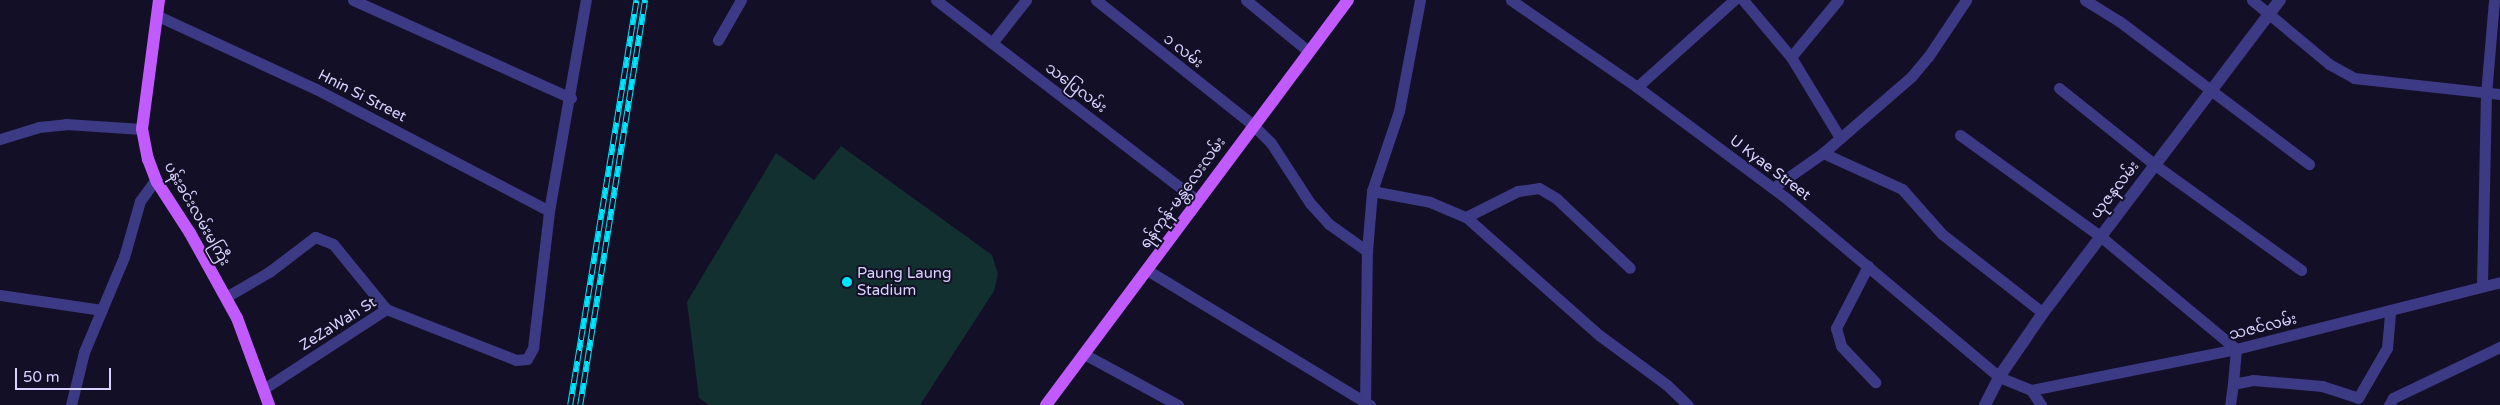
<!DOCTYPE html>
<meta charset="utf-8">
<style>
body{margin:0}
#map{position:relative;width:2500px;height:405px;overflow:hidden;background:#130f26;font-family:"Varela Round","Noto Sans Myanmar",sans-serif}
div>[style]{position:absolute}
.green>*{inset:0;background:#12302f}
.minor>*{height:11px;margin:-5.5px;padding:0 5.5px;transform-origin:5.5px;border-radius:5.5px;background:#3d3a85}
.tertiary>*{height:12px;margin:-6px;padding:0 6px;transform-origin:6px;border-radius:6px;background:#3d3a85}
.primary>*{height:12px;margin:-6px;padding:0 6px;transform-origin:6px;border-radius:6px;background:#c25bff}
.rail>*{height:5.5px;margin-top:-2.75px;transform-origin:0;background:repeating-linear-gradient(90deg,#130f26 0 11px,#00e5ff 0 22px);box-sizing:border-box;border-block:1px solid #00e5ff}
.dots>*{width:14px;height:14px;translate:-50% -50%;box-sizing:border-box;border:2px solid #130f26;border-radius:50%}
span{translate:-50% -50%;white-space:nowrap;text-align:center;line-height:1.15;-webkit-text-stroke:4px #130f26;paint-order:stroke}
.street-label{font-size:15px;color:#d9d4ff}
.poi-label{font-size:15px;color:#d9d4ff}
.left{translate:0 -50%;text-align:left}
.scale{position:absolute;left:15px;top:368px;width:96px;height:22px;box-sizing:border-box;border:2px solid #d9d4ff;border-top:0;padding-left:6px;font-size:15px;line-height:18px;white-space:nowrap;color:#d9d4ff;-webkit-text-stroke:4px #130f26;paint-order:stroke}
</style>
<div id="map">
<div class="green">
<i style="clip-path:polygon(841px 146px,992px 255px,998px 274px,994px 291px,920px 405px,709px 405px,699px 398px,687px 302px,776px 153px,814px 180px)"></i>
</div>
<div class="minor">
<i style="left:353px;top:0;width:239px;rotate:24.2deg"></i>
<i style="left:936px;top:0;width:329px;rotate:37.5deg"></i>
<i style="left:1096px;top:0;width:201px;rotate:38.5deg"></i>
<i style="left:1253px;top:125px;width:25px;rotate:45deg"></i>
<i style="left:1271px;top:143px;width:72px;rotate:57deg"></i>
<i style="left:1310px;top:203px;width:28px;rotate:48deg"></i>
<i style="left:1329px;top:224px;width:47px;rotate:35.4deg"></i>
<i style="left:1246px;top:0;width:80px;rotate:39.4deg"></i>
<i style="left:1511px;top:0;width:153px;rotate:34.6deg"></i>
<i style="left:1637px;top:87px;width:186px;rotate:36.7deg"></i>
<i style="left:1786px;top:198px;width:278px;rotate:40deg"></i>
<i style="left:1999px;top:377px;width:35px;rotate:22deg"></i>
<i style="left:2031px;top:390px;width:18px;rotate:56deg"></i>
<i style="left:1743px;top:0;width:75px;rotate:49.9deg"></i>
<i style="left:1791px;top:57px;width:95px;rotate:58.8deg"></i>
<i style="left:2085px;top:0;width:40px;rotate:32deg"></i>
<i style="left:2119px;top:21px;width:238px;rotate:37deg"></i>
<i style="left:2252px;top:0;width:100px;rotate:39.7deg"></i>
<i style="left:2329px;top:64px;width:29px;rotate:29deg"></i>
<i style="left:2354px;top:78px;width:147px;rotate:6.3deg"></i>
<i style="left:158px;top:16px;width:174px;rotate:24.8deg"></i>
<i style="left:316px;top:89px;width:263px;rotate:27.6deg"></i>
<i style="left:718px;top:40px;width:46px;rotate:-60.1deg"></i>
<i style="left:992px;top:43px;width:55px;rotate:-51.7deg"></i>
<i style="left:1791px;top:57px;width:74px;rotate:-50.5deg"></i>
<i style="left:1637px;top:87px;width:130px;rotate:-41.9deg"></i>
<i style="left:2059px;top:88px;width:123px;rotate:38.7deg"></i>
<i style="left:2155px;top:165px;width:180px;rotate:35.7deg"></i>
<i style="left:1960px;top:135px;width:173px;rotate:35.8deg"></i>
<i style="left:2100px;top:236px;width:177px;rotate:39.7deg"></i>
<i style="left:2236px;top:349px;width:35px;rotate:95deg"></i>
<i style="left:0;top:139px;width:41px;rotate:-17.1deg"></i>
<i style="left:39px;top:127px;width:27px;rotate:-6deg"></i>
<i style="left:66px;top:124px;width:76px;rotate:3.8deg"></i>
<i style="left:1823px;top:153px;width:87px;rotate:24.5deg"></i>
<i style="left:1902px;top:189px;width:60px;rotate:48.4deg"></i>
<i style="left:1942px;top:234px;width:128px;rotate:38deg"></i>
<i style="left:1773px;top:188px;width:61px;rotate:-35deg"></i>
<i style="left:1823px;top:153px;width:116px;rotate:-40.8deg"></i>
<i style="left:1911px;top:77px;width:26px;rotate:-50deg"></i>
<i style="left:1928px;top:57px;width:69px;rotate:-56.3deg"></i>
<i style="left:1372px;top:191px;width:59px;rotate:10.7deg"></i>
<i style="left:1430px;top:202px;width:39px;rotate:23deg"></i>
<i style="left:1466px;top:217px;width:178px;rotate:41.6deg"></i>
<i style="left:1599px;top:335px;width:84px;rotate:36.3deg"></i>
<i style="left:1667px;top:385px;width:29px;rotate:44deg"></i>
<i style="left:1466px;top:217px;width:58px;rotate:-26.6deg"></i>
<i style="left:1518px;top:191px;width:21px;rotate:-8deg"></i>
<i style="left:1539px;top:188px;width:21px;rotate:31deg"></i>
<i style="left:1557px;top:199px;width:100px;rotate:43.4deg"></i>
<i style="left:1868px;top:266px;width:70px;rotate:117.3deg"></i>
<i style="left:1836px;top:328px;width:19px;rotate:74deg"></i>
<i style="left:1841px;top:346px;width:50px;rotate:46.6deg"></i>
<i style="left:1147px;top:270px;width:261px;rotate:31.2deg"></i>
<i style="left:2482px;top:284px;width:190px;rotate:-88.8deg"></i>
<i style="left:2486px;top:94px;width:94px;rotate:-85.1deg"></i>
<i style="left:0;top:295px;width:103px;rotate:8.4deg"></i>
<i style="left:226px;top:297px;width:50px;rotate:-30.2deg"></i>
<i style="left:269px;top:272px;width:58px;rotate:-37.3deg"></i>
<i style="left:315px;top:237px;width:19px;rotate:21deg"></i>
<i style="left:333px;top:244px;width:84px;rotate:50.8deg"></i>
<i style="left:1084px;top:354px;width:107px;rotate:28.5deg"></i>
<i style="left:265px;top:388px;width:145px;rotate:-33.1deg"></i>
<i style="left:386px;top:309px;width:140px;rotate:21.4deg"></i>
<i style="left:516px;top:360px;width:11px;rotate:-5deg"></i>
<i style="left:527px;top:359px;width:13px;rotate:-61deg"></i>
<i style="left:533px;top:348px;width:138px;rotate:-83.3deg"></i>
<i style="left:549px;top:211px;width:214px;rotate:-80.1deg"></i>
<i style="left:2031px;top:390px;width:209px;rotate:-11.3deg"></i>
<i style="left:2236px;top:349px;width:272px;rotate:-14.2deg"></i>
<i style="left:71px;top:405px;width:55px;rotate:-76.2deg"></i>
<i style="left:84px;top:352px;width:103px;rotate:-67.2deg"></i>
<i style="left:124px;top:257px;width:58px;rotate:-74.1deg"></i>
<i style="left:140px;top:201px;width:27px;rotate:-54deg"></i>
<i style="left:1365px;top:405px;width:154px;rotate:-89.3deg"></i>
<i style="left:1367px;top:251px;width:60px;rotate:-85.2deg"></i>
<i style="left:1372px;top:191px;width:84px;rotate:-71.4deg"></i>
<i style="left:1399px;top:111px;width:113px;rotate:-79.3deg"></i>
<i style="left:2230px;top:405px;width:21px;rotate:-82deg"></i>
<i style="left:2233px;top:384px;width:20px;rotate:-11deg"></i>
<i style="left:2253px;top:380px;width:69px;rotate:5deg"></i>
<i style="left:2322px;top:386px;width:38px;rotate:18deg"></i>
<i style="left:2358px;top:398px;width:58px;rotate:-59.9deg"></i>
<i style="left:2387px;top:348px;width:38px;rotate:-85deg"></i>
<i style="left:2389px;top:405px;width:8px;rotate:-60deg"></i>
<i style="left:2393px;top:398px;width:119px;rotate:-25.5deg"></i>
</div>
<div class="tertiary">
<i style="left:1985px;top:405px;width:31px;rotate:-63deg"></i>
<i style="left:1999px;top:377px;width:78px;rotate:-55.5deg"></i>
<i style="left:2043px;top:313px;width:393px;rotate:-52.9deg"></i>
</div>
<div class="primary">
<i style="left:159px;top:0;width:130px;rotate:97.5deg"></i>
<i style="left:142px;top:129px;width:31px;rotate:79deg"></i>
<i style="left:148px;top:159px;width:25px;rotate:69deg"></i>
<i style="left:157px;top:182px;width:61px;rotate:57.1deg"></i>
<i style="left:190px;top:233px;width:97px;rotate:61.1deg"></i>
<i style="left:237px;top:318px;width:93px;rotate:69.8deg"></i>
<i style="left:1046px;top:405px;width:505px;rotate:-53.29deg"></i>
</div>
<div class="rail">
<i style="left:570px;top:405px;width:410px;rotate:-80.7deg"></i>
<i style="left:580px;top:405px;width:410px;rotate:-80.9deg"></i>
</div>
<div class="dots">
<i style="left:847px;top:282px;background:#00e5ff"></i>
</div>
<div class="street-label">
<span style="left:1183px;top:51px;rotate:38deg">၁ လမ်း</span>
<span style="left:1076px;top:88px;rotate:37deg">သပြေလမ်း</span>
<span style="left:362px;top:96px;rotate:27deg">Hnin Si Street</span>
<span style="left:1770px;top:168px;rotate:37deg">U Kyae Street</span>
<span style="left:2115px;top:190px;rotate:-52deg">ယုဇနလမ်း</span>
<span style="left:1183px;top:193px;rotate:-54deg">ရန်ကုန်-မန္တလေးလမ်း</span>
<span style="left:197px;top:214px;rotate:60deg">ပန်းခင်းလမ်းမကြီး</span>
<span style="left:338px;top:324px;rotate:-32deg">ZeZaWah St</span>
<span style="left:2263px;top:327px;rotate:-14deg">သဇင်လမ်း</span>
</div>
<div class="poi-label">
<span class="left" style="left:857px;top:282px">Paung Laung<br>Stadium</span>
</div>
<div class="scale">50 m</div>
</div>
